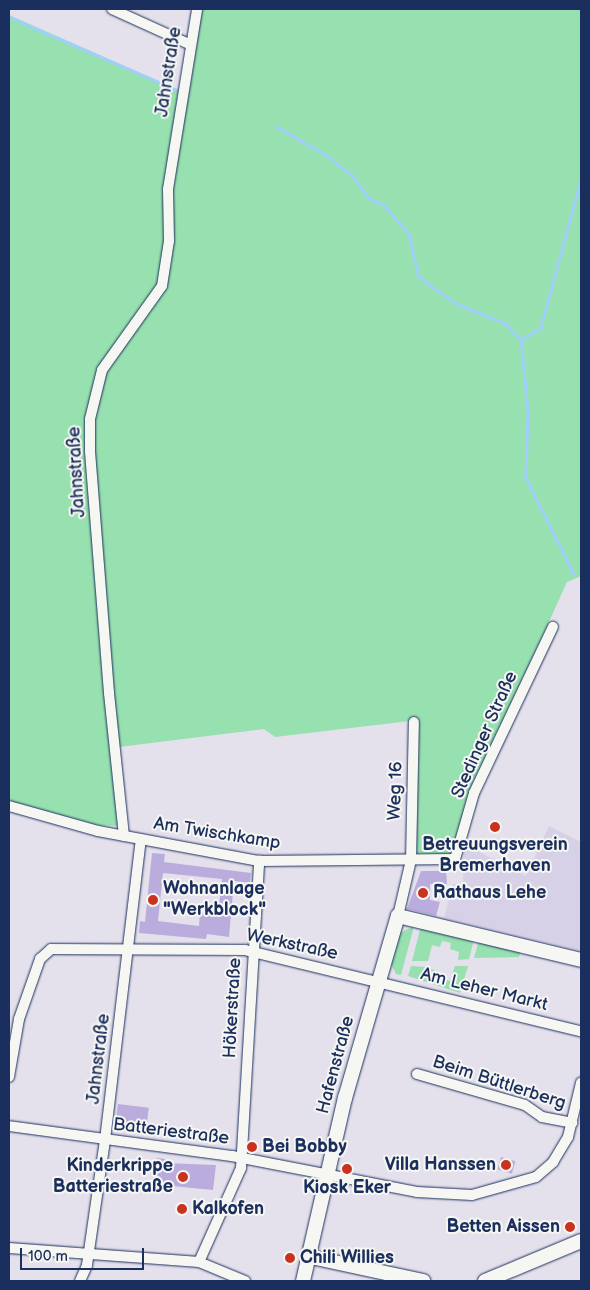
<!DOCTYPE html>
<meta charset="utf-8">
<style>
body{margin:0}
#map{position:relative;width:590px;height:1290px;overflow:hidden;background:#e4e0ec;font-family:"Balsamiq Sans",sans-serif}
div>[style]{position:absolute}
.built>*{inset:0;background:#d7d1e8}
.green>*{inset:0;background:#97e0af}
.stream>*{height:2.5px;margin:-1.25px;padding:0 1.25px;transform-origin:1.25px;border-radius:1.25px;background:#a0cffc}
.building>*{inset:0;background:#baadde;transform-origin:0 0}
.roads{filter:drop-shadow(0 0 1px #1b2f5e) drop-shadow(0 0 1px #1b2f5e)}
.street>*{height:10px;margin:-5px;padding:0 5px;transform-origin:5px;border-radius:5px;background:#f6f6f2}
.secondary>*{height:14px;margin:-7px;padding:0 7px;transform-origin:7px;border-radius:7px;background:#f6f6f2}
.dots>*{width:14px;height:14px;translate:-50% -50%;box-sizing:border-box;border:2px solid #f6f6f2;border-radius:50%}
span{translate:-50% -50%;white-space:nowrap;text-align:center;line-height:1.15;-webkit-text-stroke:4px #f6f6f2;paint-order:stroke}
.street-label{font-size:18px;color:#1b2f5e}
.poi-label{font-size:18px;color:#1b2f5e;font-weight:700}
.left{translate:0 -50%;text-align:left}
.right{translate:-100% -50%;text-align:right}
.frame{position:absolute;inset:0;border:10px solid #1b2f5e;pointer-events:none}
.scale{position:absolute;left:20px;top:1248px;width:124px;height:22px;box-sizing:border-box;border:2px solid #1b2f5e;border-top:0;padding-left:6px;font-size:15px;line-height:18px;white-space:nowrap;color:#1b2f5e;-webkit-text-stroke:4px #f6f6f2;paint-order:stroke}
</style>
<div id="map">
<div class="built">
<i style="clip-path:polygon(549px 826px,581px 842px,581px 951px,444px 918px,453px 884px,463px 884px,464px 844px,526px 876px)"></i>
</div>
<div class="green">
<i style="clip-path:polygon(202px 9px,581px 9px,581px 576px,567px 582px,465px 806px,451px 854px,415px 853px,418px 720px,275px 737px,264px 729px,111px 748px,119px 826px,96px 825px,9px 801px,9px 15px,179px 90px)"></i>
<i style="clip-path:polygon(414px 926px,401px 975px,396px 974px,391px 964px,400px 933px)"></i>
<i style="clip-path:polygon(421px 926px,474px 939px,469px 959px,458px 960px,459px 952px,450px 949px,451px 943px,442px 941px,440px 947px,432px 945px,428px 961px,412px 961px)"></i>
<i style="clip-path:polygon(479px 940px,521px 951px,519px 957px,474px 958px)"></i>
<i style="clip-path:polygon(411px 966px,427px 967px,438px 972px,437px 977px,450px 981px,455px 966px,468px 966px,460px 993px,408px 976px)"></i>
</div>
<div class="stream">
<i style="left:9px;top:17px;width:183px;rotate:23.5deg"></i>
<i style="left:276px;top:126px;width:60px;rotate:30deg"></i>
<i style="left:328px;top:156px;width:32px;rotate:39deg"></i>
<i style="left:353px;top:176px;width:29px;rotate:54deg"></i>
<i style="left:370px;top:199px;width:15px;rotate:23deg"></i>
<i style="left:384px;top:205px;width:38px;rotate:49deg"></i>
<i style="left:409px;top:234px;width:44px;rotate:76.9deg"></i>
<i style="left:419px;top:277px;width:47px;rotate:35.4deg"></i>
<i style="left:457px;top:304px;width:52px;rotate:21.6deg"></i>
<i style="left:505px;top:323px;width:23px;rotate:45deg"></i>
<i style="left:521px;top:339px;width:21px;rotate:-28deg"></i>
<i style="left:540px;top:329px;width:156px;rotate:-74.8deg"></i>
<i style="left:521px;top:339px;width:71px;rotate:84.4deg"></i>
<i style="left:528px;top:410px;width:68px;rotate:91.7deg"></i>
<i style="left:526px;top:478px;width:107px;rotate:63.4deg"></i>
</div>
<div class="building">
<i style="clip-path:polygon(evenodd,152px 853px,165px 854px,164px 862px,251px 873px,250px 883px,234px 881px,229px 937px,207px 934px,206px 939px,139px 933px,140px 921px,145px 922px,152px 853px,163px 873px,222px 879px,218px 914px,200px 912px,199px 926px,158px 921px,163px 873px)"></i>
<i style="clip-path:polygon(421px 871px,446px 871px,447px 884px,430px 884px,430px 900px,440px 902px,436px 916px,407px 909px)"></i>
<i style="left:118px;top:1104px;width:31px;height:26px;rotate:7deg"></i>
<i style="left:501px;top:1157px;width:15px;height:13px;rotate:16deg"></i>
<i style="clip-path:polygon(157px 1158px,165px 1159px,164px 1163px,216px 1165px,213px 1190px,151px 1184px)"></i>
</div>
<div class="roads">
<div class="street">
<i style="left:112px;top:9px;width:85px;rotate:24.4deg"></i>
<i style="left:9px;top:806px;width:92px;rotate:15.7deg"></i>
<i style="left:98px;top:831px;width:164px;rotate:10.6deg"></i>
<i style="left:259px;top:861px;width:196px;rotate:-0.6deg"></i>
<i style="left:455px;top:859px;width:69px;rotate:-73.9deg"></i>
<i style="left:474px;top:793px;width:184px;rotate:-64.6deg"></i>
<i style="left:124px;top:836px;width:144px;rotate:-96deg"></i>
<i style="left:109px;top:693px;width:243px;rotate:-94.5deg"></i>
<i style="left:90px;top:451px;width:32px;rotate:-90deg"></i>
<i style="left:90px;top:419px;width:50px;rotate:-76.2deg"></i>
<i style="left:102px;top:370px;width:103px;rotate:-54.5deg"></i>
<i style="left:162px;top:286px;width:46px;rotate:-81.2deg"></i>
<i style="left:169px;top:241px;width:52px;rotate:-91.1deg"></i>
<i style="left:168px;top:189px;width:182px;rotate:-80.8deg"></i>
<i style="left:398px;top:916px;width:57px;rotate:-76.9deg"></i>
<i style="left:411px;top:860px;width:138px;rotate:-88.8deg"></i>
<i style="left:417px;top:1074px;width:112px;rotate:16deg"></i>
<i style="left:525px;top:1105px;width:21px;rotate:35deg"></i>
<i style="left:542px;top:1117px;width:31px;rotate:11deg"></i>
<i style="left:9px;top:1077px;width:59px;rotate:-80.2deg"></i>
<i style="left:19px;top:1019px;width:64px;rotate:-70.7deg"></i>
<i style="left:40px;top:959px;width:15px;rotate:-42deg"></i>
<i style="left:51px;top:949px;width:194px;rotate:0.3deg"></i>
<i style="left:245px;top:950px;width:346px;rotate:13.6deg"></i>
<i style="left:9px;top:1126px;width:225px;rotate:7.7deg"></i>
<i style="left:232px;top:1156px;width:188px;rotate:11deg"></i>
<i style="left:417px;top:1192px;width:55px;rotate:3.1deg"></i>
<i style="left:472px;top:1195px;width:66px;rotate:-15.7deg"></i>
<i style="left:536px;top:1177px;width:23px;rotate:-41deg"></i>
<i style="left:553px;top:1162px;width:29px;rotate:-59deg"></i>
<i style="left:568px;top:1137px;width:56px;rotate:-76.5deg"></i>
<i style="left:9px;top:1248px;width:191px;rotate:4.2deg"></i>
<i style="left:199px;top:1262px;width:50px;rotate:22.4deg"></i>
<i style="left:199px;top:1262px;width:103px;rotate:-65.9deg"></i>
<i style="left:241px;top:1168px;width:308px;rotate:-86.6deg"></i>
<i style="left:80px;top:1281px;width:17px;rotate:-66deg"></i>
<i style="left:87px;top:1265px;width:126px;rotate:-81.8deg"></i>
<i style="left:105px;top:1140px;width:303px;rotate:-83.2deg"></i>
</div>
<div class="secondary">
<i style="left:311px;top:1257px;width:115px;rotate:12.1deg"></i>
<i style="left:303px;top:1281px;width:188px;rotate:-77.1deg"></i>
<i style="left:345px;top:1098px;width:190px;rotate:-73.8deg"></i>
<i style="left:398px;top:916px;width:188px;rotate:13.5deg"></i>
<i style="left:485px;top:1281px;width:104px;rotate:-22.6deg"></i>
</div>
</div>
<div class="dots">
<i style="left:495px;top:827px;background:#c8321e"></i>
<i style="left:423px;top:893px;background:#c8321e"></i>
<i style="left:153px;top:900px;background:#c8321e"></i>
<i style="left:252px;top:1147px;background:#c8321e"></i>
<i style="left:506px;top:1165px;background:#c8321e"></i>
<i style="left:347px;top:1169px;background:#c8321e"></i>
<i style="left:183px;top:1177px;background:#c8321e"></i>
<i style="left:182px;top:1209px;background:#c8321e"></i>
<i style="left:570px;top:1227px;background:#c8321e"></i>
<i style="left:290px;top:1258px;background:#c8321e"></i>
</div>
<div class="street-label">
<span style="left:169px;top:72px;rotate:-81deg">Jahnstraße</span>
<span style="left:77px;top:472px;rotate:-93deg">Jahnstraße</span>
<span style="left:485px;top:735px;rotate:-66deg">Stedinger Straße</span>
<span style="left:396px;top:791px;rotate:-88deg">Weg 16</span>
<span style="left:217px;top:834px;rotate:9deg">Am Twischkamp</span>
<span style="left:292px;top:945px;rotate:12deg">Werkstraße</span>
<span style="left:484px;top:990px;rotate:14deg">Am Leher Markt</span>
<span style="left:233px;top:1008px;rotate:-87deg">Hökerstraße</span>
<span style="left:99px;top:1059px;rotate:-83deg">Jahnstraße</span>
<span style="left:336px;top:1065px;rotate:-75deg">Hafenstraße</span>
<span style="left:499px;top:1083px;rotate:18deg">Beim Büttlerberg</span>
<span style="left:171px;top:1132px;rotate:7deg">Batteriestraße</span>
</div>
<div class="poi-label">
<span style="left:495px;top:856px">Betreuungsverein<br>Bremerhaven</span>
<span class="left" style="left:163px;top:900px">Wohnanlage<br>"Werkblock"</span>
<span class="left" style="left:433px;top:893px">Rathaus Lehe</span>
<span class="left" style="left:262px;top:1147px">Bei Bobby</span>
<span class="right" style="left:496px;top:1165px">Villa Hanssen</span>
<span class="right" style="left:173px;top:1177px">Kinderkrippe<br>Batteriestraße</span>
<span style="left:347px;top:1188px">Kiosk Eker</span>
<span class="left" style="left:192px;top:1209px">Kalkofen</span>
<span class="right" style="left:560px;top:1227px">Betten Aissen</span>
<span class="left" style="left:300px;top:1258px">Chili Willies</span>
</div>
<div class="frame"></div>
<div class="scale">100 m</div>
</div>
